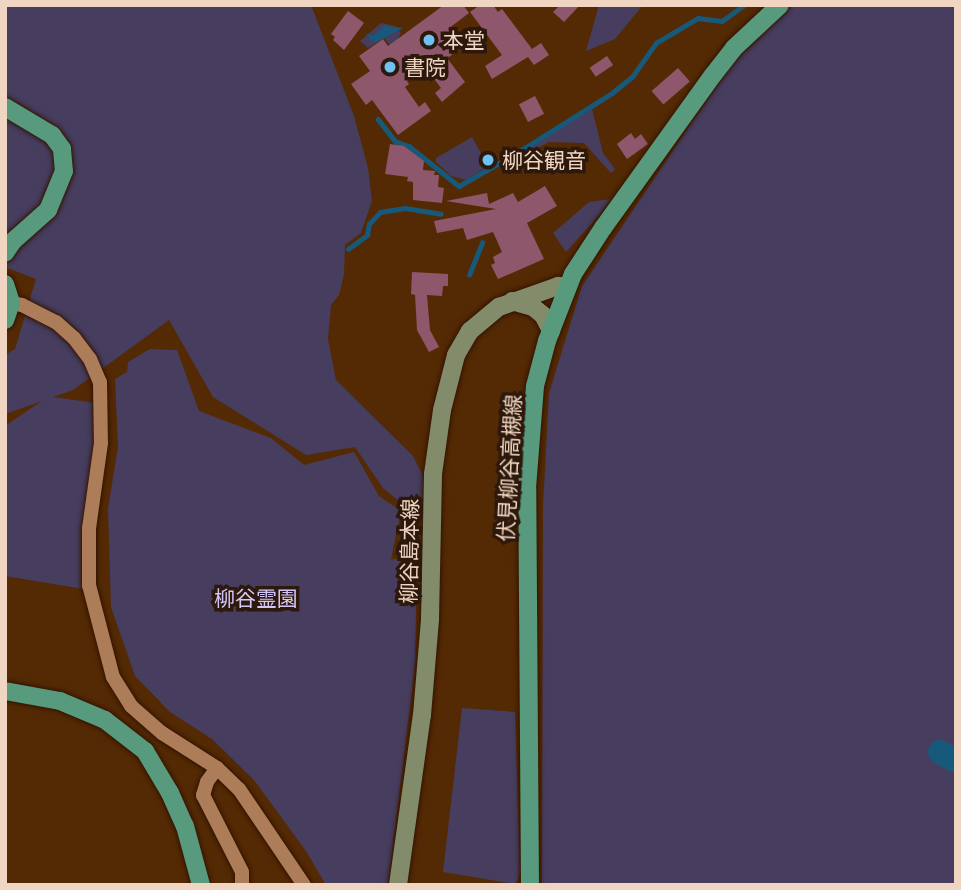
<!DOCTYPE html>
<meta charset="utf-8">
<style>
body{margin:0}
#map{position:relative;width:961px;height:890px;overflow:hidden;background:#542a04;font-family:Lato,"Noto Sans JP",sans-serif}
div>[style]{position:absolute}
.green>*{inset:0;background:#463d5f}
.water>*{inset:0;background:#17597a}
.stream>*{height:4.5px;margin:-2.25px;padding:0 2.25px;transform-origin:2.25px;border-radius:2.25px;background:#17597a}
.river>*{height:24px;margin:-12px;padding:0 12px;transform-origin:12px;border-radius:12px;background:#17597a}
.building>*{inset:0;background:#8e576c;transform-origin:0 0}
.roads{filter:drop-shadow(0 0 2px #331400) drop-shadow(0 0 2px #331400)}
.minor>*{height:14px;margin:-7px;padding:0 7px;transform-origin:7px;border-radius:7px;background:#ad7d5a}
.secondary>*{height:18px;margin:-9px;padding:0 9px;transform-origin:9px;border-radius:9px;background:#828c6b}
.primary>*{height:18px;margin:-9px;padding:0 9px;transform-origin:9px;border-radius:9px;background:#579a7d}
.dots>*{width:19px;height:19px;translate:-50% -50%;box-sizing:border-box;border:4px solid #2c190b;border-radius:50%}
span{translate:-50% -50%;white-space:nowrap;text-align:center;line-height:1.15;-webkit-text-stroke:7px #2c190b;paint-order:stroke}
.poi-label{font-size:21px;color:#f0d5c3}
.left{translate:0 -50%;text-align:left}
.street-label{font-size:21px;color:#f0d5c3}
.park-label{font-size:21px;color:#d1c5f5}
.frame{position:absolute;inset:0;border:7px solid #f0d5c3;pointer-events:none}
</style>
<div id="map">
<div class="green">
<i style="clip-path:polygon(5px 5px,311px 5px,354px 116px,368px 168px,372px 201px,361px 233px,345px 245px,344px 274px,339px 295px,331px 305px,328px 339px,336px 380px,413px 456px,425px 480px,420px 518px,383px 488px,355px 447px,306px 455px,213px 397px,169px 320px,73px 390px,53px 397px,96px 403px,98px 448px,84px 589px,5px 576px,5px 426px,42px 401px,5px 414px,5px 355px,15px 349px,36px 279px,5px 267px)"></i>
<i style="clip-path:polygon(599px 5px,643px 5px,615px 39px,586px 51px)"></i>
<i style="clip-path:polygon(793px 5px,956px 5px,956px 885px,542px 885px,543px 506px,549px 393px,582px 286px,730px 66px)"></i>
<i style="clip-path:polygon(381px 23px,395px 26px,401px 33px,398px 38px,402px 43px,394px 50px,384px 38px,368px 48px,360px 41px)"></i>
<i style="clip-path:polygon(592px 109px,603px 153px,615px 169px,611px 173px,584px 143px,549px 142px,511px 162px,509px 159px)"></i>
<i style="clip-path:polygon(472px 137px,488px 166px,466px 180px,451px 176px,436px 162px,436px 158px)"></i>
<i style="clip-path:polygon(611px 199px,600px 214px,566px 252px,553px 233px,589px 202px)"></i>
<i style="clip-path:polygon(150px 349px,177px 350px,199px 411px,271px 438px,304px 465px,354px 452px,379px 496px,401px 511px,391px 559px,417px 560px,415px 664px,388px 885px,326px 885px,306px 851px,254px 780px,212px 739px,170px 712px,135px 676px,111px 607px,108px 509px,118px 447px,115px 379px,127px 372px,128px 362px)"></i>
<i style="clip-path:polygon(462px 708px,515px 712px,520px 874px,515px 884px,443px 872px)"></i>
</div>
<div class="water">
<i style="clip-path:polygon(384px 26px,403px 28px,374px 43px,366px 34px,374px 35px)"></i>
</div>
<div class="stream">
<i style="left:378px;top:119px;width:28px;rotate:52deg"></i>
<i style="left:395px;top:141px;width:15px;rotate:20deg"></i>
<i style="left:409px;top:146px;width:64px;rotate:38.7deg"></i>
<i style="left:459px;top:186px;width:46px;rotate:-29.9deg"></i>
<i style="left:512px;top:156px;width:118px;rotate:-32.2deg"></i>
<i style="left:612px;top:93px;width:26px;rotate:-39deg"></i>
<i style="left:632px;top:77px;width:42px;rotate:-54.8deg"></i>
<i style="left:656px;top:43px;width:49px;rotate:-30.8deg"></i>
<i style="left:698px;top:18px;width:24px;rotate:7deg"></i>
<i style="left:722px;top:21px;width:27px;rotate:-36deg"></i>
<i style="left:348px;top:249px;width:24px;rotate:-36deg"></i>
<i style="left:367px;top:235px;width:11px;rotate:-80deg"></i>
<i style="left:369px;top:224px;width:16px;rotate:-47deg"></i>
<i style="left:380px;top:212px;width:25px;rotate:-9deg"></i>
<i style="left:405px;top:208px;width:36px;rotate:9deg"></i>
<i style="left:469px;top:275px;width:35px;rotate:-68deg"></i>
</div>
<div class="river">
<i style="left:940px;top:752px;width:18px;rotate:29deg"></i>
</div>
<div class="building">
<i style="clip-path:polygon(444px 5px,463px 5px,469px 13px,448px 29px,458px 44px,449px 51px,452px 55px,447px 58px,465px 82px,442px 102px,435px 93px,441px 88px,426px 68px,407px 81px,409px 84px,405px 87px,419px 107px,425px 102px,431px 111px,398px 135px,372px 100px,366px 105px,351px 84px,370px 71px,359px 56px,383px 39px,388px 46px)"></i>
<i style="clip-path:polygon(480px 5px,493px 5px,498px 12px,502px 9px,532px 49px,541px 43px,549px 55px,534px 65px,528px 57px,492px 79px,485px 66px,502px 55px,470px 12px)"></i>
<i style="clip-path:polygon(560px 5px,580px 5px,564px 22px,553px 12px)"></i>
<i style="clip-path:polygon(348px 11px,364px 23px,344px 50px,333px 40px,335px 37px,331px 34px)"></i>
<i style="left:607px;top:56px;width:11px;height:21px;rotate:56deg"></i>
<i style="left:678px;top:68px;width:18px;height:35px;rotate:49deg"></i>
<i style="left:535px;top:96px;width:20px;height:18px;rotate:63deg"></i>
<i style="clip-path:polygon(631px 133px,635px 139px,641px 134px,648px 144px,627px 159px,617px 144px)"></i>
<i style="clip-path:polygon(390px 144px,404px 146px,424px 161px,423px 170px,435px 171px,434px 175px,439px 175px,438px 187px,444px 188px,442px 203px,413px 200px,413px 182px,407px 181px,408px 177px,385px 174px)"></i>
<i style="clip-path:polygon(545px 186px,557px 206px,527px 223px,544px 259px,498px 279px,491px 265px,495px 263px,493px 257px,502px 252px,493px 232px,467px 240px,463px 228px,437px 233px,434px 221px,496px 209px,446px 201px,487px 193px,489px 204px,513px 193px,518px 202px)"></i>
<i style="clip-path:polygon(412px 272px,448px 274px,448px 286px,443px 286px,442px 296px,427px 295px,430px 330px,439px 347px,429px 352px,417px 330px,415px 295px,411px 294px)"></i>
</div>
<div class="roads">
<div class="minor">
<i style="left:11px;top:303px;width:11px;rotate:10deg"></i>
<i style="left:22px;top:305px;width:38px;rotate:27deg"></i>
<i style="left:56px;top:322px;width:24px;rotate:42deg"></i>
<i style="left:74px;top:338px;width:26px;rotate:53deg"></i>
<i style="left:90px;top:359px;width:25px;rotate:67deg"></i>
<i style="left:100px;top:382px;width:61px;rotate:89.1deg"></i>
<i style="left:101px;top:443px;width:86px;rotate:98deg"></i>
<i style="left:89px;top:528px;width:57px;rotate:90deg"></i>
<i style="left:89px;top:585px;width:95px;rotate:75.4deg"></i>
<i style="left:113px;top:677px;width:34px;rotate:58deg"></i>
<i style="left:131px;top:706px;width:41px;rotate:41.1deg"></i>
<i style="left:162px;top:733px;width:65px;rotate:32.5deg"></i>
<i style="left:217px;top:768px;width:30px;rotate:44deg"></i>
<i style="left:239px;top:789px;width:116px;rotate:55.9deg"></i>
<i style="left:217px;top:768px;width:17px;rotate:126deg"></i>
<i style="left:207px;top:782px;width:14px;rotate:107deg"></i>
<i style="left:203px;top:795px;width:86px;rotate:63.1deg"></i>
<i style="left:242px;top:872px;width:13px;rotate:90deg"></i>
</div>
<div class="secondary">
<i style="left:512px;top:301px;width:22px;rotate:16deg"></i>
<i style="left:533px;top:307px;width:13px;rotate:39deg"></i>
<i style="left:543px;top:315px;width:18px;rotate:63deg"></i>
<i style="left:398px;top:885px;width:172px;rotate:-82deg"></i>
<i style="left:422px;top:715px;width:96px;rotate:-85.2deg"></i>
<i style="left:430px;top:619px;width:145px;rotate:-88.8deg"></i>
<i style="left:433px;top:474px;width:65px;rotate:-82deg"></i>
<i style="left:442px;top:410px;width:57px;rotate:-75.7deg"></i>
<i style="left:456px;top:355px;width:28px;rotate:-60deg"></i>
<i style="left:470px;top:331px;width:38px;rotate:-40deg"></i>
<i style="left:499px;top:307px;width:63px;rotate:-19.6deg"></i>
<i style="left:558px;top:286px;width:9px;rotate:6deg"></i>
</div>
<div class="primary">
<i style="left:5px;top:107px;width:55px;rotate:30.8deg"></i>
<i style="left:52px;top:135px;width:17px;rotate:54deg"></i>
<i style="left:62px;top:149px;width:22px;rotate:85deg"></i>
<i style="left:64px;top:171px;width:42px;rotate:112.3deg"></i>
<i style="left:48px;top:210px;width:47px;rotate:138.5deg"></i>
<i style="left:13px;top:241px;width:14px;rotate:124deg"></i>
<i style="left:5px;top:284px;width:20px;rotate:72deg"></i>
<i style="left:11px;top:303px;width:18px;rotate:109deg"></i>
<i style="left:5px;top:691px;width:56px;rotate:10.3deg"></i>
<i style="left:60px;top:701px;width:49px;rotate:22.9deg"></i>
<i style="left:105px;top:720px;width:51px;rotate:37.8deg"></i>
<i style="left:145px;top:751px;width:49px;rotate:59.2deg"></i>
<i style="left:170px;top:793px;width:36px;rotate:66deg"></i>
<i style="left:185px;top:826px;width:61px;rotate:74.8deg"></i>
<i style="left:530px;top:885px;width:397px;rotate:-90.4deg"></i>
<i style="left:527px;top:488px;width:102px;rotate:-85.5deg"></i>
<i style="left:535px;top:386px;width:47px;rotate:-75.1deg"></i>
<i style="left:547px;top:341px;width:72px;rotate:-68.8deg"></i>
<i style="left:573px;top:274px;width:55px;rotate:-56.9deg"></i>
<i style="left:603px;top:228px;width:188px;rotate:-54.3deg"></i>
<i style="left:713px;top:75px;width:34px;rotate:-52deg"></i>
<i style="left:734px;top:48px;width:63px;rotate:-43.1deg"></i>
</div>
</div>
<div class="dots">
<i style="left:429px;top:40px;background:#6ec2f3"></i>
<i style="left:390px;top:67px;background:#6ec2f3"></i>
<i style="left:488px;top:160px;background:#6ec2f3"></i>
</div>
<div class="poi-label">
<span class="left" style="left:443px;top:40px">本堂</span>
<span class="left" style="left:404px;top:67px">書院</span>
<span class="left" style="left:502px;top:160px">柳谷観音</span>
</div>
<div class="street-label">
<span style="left:509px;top:468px;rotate:-87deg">伏見柳谷高槻線</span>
<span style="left:409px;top:551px;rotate:-89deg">柳谷島本線</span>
</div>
<div class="park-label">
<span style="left:256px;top:598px">柳谷霊園</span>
</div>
<div class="frame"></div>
</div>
